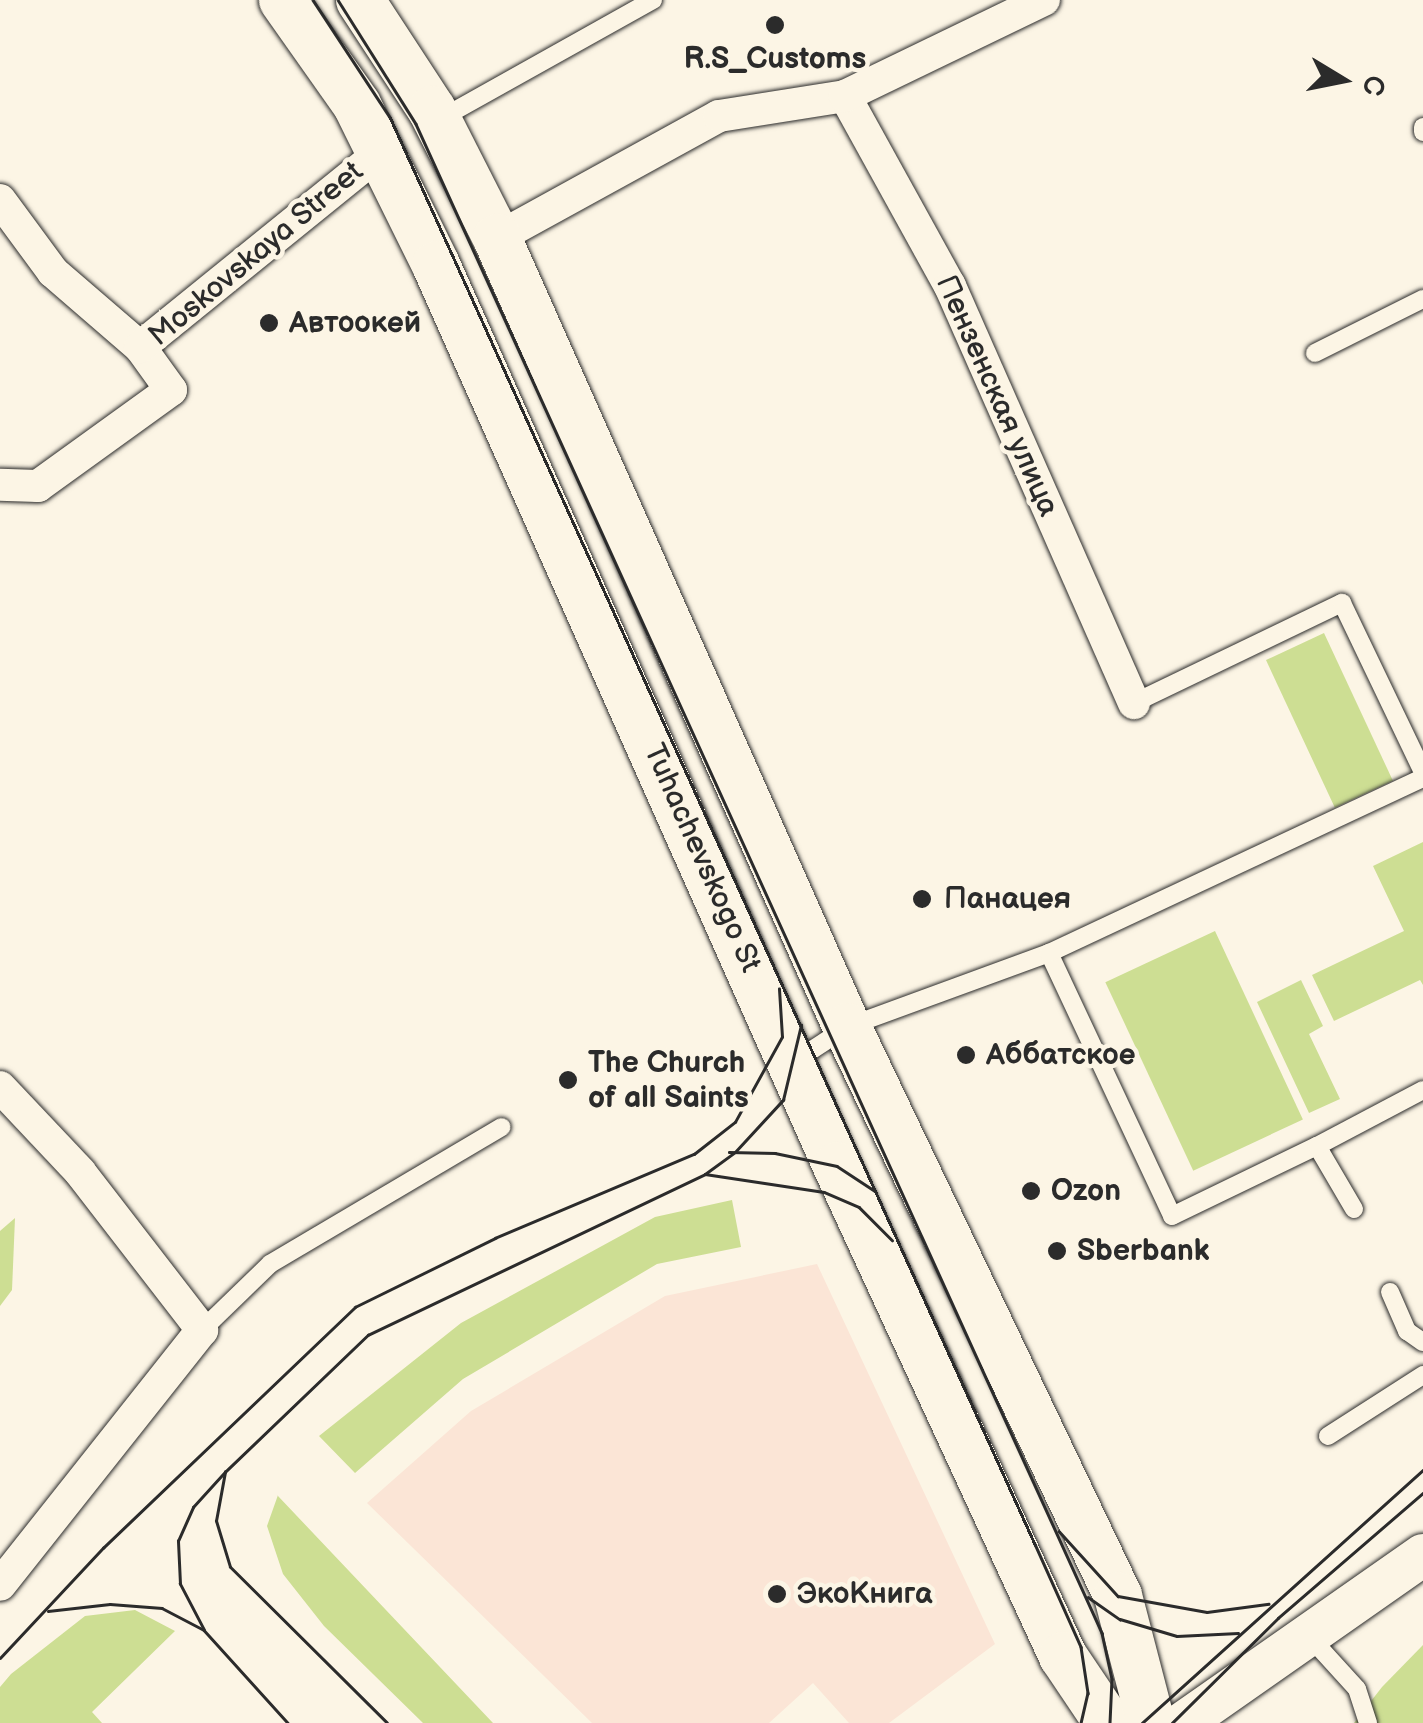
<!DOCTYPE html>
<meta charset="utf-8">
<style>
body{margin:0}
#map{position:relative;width:1423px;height:1723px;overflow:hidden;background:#fcf5e5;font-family:"Balsamiq Sans",sans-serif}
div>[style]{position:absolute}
.built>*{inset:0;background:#fbe5d6}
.green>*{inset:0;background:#cdde93;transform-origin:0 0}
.roads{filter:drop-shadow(0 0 2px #2b2b2b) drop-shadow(0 0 2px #2b2b2b)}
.service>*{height:18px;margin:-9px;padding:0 9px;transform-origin:9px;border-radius:9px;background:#fcf5e5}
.minor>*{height:32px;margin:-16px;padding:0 16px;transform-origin:16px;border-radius:16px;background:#fcf5e5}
.tertiary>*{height:42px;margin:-21px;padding:0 21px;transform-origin:21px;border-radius:21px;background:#fcf5e5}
.secondary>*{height:48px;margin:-24px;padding:0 24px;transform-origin:24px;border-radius:24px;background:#fcf5e5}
.tram>*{height:2.5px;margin:-1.25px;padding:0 1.25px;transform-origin:1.25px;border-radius:1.25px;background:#2b2b2b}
.dots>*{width:28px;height:28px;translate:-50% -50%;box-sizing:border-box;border:5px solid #fcf5e5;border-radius:50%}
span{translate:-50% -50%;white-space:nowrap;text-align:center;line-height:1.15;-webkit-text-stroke:9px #fcf5e5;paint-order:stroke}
.poi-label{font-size:30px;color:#2b2b2b;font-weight:700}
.left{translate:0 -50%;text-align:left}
.street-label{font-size:30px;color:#2b2b2b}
.north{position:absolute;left:1293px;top:30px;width:100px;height:100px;-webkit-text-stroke:8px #fcf5e5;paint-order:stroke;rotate:100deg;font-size:28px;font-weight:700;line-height:40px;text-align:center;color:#2b2b2b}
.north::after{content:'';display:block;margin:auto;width:35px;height:45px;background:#2b2b2b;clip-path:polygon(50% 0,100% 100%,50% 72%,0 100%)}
</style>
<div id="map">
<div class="built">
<i style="clip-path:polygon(817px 1264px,995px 1644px,889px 1723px,849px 1723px,813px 1683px,769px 1723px,592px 1723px,367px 1503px,471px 1411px,665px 1296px)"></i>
</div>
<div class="green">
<i style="left:1324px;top:633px;width:163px;height:64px;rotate:65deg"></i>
<i style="clip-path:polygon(1423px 842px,1423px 985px,1420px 980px,1334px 1021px,1312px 975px,1404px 931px,1373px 866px)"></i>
<i style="left:1215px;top:931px;width:208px;height:121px;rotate:65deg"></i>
<i style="clip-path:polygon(1301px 980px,1323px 1026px,1309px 1034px,1340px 1099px,1309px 1113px,1257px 1002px)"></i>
<i style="clip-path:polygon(732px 1200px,741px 1247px,657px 1264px,463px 1379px,355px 1473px,319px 1436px,461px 1323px,655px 1217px)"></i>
<i style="clip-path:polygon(15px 1218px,12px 1290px,0 1306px,0 1231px)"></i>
<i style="clip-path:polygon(278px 1495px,278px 1496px,493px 1723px,423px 1723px,324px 1626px,283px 1574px,267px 1526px)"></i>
<i style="clip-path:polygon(135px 1610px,175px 1631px,92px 1712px,102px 1723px,0 1723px,0 1687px,11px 1674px,85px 1616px)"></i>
<i style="clip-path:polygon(1423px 1645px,1423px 1723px,1354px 1723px,1382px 1687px)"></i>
</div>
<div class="roads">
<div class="service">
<i style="left:440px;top:119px;width:244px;rotate:-29.2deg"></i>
<i style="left:1423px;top:127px;width:5px;rotate:90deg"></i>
<i style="left:1315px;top:353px;width:121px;rotate:-26.6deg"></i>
<i style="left:1134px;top:703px;width:231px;rotate:-25.7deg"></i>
<i style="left:1342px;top:603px;width:187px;rotate:64.4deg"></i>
<i style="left:1049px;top:953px;width:290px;rotate:64.9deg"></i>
<i style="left:1172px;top:1216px;width:161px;rotate:-25.8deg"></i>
<i style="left:792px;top:1063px;width:66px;rotate:-33.2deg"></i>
<i style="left:847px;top:1027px;width:215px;rotate:-20.1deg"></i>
<i style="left:1049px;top:953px;width:413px;rotate:-25.1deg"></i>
<i style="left:1354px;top:1209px;width:73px;rotate:-120.4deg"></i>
<i style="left:1317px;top:1146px;width:120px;rotate:-27.8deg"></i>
<i style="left:1390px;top:1292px;width:43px;rotate:66.4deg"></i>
<i style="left:1407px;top:1331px;width:19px;rotate:35deg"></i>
<i style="left:202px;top:1330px;width:95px;rotate:-44.1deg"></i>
<i style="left:270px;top:1264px;width:269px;rotate:-30.6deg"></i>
<i style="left:1328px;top:1436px;width:113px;rotate:-32.7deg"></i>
<i style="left:1307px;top:1634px;width:74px;rotate:47.7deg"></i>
<i style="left:1357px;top:1689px;width:36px;rotate:72deg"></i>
</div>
<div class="minor">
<i style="left:845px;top:96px;width:217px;rotate:61.1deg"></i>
<i style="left:950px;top:286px;width:456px;rotate:66.2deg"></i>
<i style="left:0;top:200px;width:89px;rotate:53.6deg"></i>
<i style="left:53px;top:272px;width:115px;rotate:40.8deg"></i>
<i style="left:140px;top:347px;width:53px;rotate:54.2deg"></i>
<i style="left:171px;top:390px;width:164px;rotate:144.2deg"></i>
<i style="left:38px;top:486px;width:38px;rotate:-178deg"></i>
<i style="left:497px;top:238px;width:253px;rotate:-28.8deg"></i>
<i style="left:719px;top:116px;width:128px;rotate:-9deg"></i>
<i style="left:845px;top:96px;width:221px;rotate:-25.8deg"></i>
<i style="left:140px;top:347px;width:310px;rotate:-39deg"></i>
<i style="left:0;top:1087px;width:117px;rotate:46.7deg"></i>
<i style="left:80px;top:1172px;width:200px;rotate:52.3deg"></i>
<i style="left:202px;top:1330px;width:325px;rotate:128.4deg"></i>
</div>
<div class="tertiary">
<i style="left:1183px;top:1723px;width:293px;rotate:-35deg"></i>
</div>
<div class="secondary">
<i style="left:283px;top:0;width:128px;rotate:54.8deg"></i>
<i style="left:357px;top:105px;width:178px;rotate:63.7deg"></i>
<i style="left:436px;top:265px;width:986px;rotate:66.01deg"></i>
<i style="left:837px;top:1166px;width:540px;rotate:65.24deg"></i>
<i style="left:1063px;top:1656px;width:81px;rotate:56.1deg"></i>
<i style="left:360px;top:0;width:131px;rotate:56.8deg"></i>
<i style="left:432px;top:110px;width:144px;rotate:63.1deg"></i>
<i style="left:497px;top:238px;width:863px;rotate:66.08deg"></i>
<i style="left:847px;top:1027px;width:630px;rotate:64.53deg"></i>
<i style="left:1118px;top:1596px;width:131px;rotate:75.4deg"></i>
</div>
</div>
<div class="tram">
<i style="left:313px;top:0;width:140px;rotate:56.7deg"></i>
<i style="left:390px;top:117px;width:1566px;rotate:65.68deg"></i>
<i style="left:1035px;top:1544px;width:113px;rotate:65.9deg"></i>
<i style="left:1081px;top:1647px;width:47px;rotate:81.3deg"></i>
<i style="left:1088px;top:1693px;width:31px;rotate:103deg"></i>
<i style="left:338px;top:0;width:146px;rotate:57.8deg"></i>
<i style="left:416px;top:124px;width:1658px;rotate:65.55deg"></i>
<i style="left:1102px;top:1633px;width:47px;rotate:77.7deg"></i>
<i style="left:1112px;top:1679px;width:44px;rotate:92.6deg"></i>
<i style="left:729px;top:1152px;width:46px;rotate:1.2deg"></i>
<i style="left:775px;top:1153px;width:63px;rotate:11.8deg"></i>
<i style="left:837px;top:1166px;width:45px;rotate:33.3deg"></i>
<i style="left:705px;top:1174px;width:120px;rotate:8.6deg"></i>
<i style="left:824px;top:1192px;width:38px;rotate:23deg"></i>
<i style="left:859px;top:1207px;width:47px;rotate:45deg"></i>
<i style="left:1059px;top:1531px;width:88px;rotate:47.8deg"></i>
<i style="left:1118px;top:1596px;width:90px;rotate:10.2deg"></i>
<i style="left:1207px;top:1612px;width:62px;rotate:-7.5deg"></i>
<i style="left:1088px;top:1597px;width:39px;rotate:35deg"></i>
<i style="left:1120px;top:1619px;width:59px;rotate:16.6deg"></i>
<i style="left:1177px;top:1636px;width:61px;rotate:-2.8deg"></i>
<i style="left:48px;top:1611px;width:62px;rotate:-6.4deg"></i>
<i style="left:110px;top:1604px;width:52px;rotate:4.4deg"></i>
<i style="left:162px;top:1608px;width:47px;rotate:27.6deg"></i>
<i style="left:204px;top:1630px;width:125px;rotate:47.9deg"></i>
<i style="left:204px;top:1630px;width:52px;rotate:-117.6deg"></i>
<i style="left:180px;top:1584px;width:43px;rotate:-92.7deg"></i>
<i style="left:178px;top:1541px;width:37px;rotate:-66deg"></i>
<i style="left:193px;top:1507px;width:47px;rotate:-47.6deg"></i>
<i style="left:0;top:1658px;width:151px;rotate:-46.9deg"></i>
<i style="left:103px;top:1548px;width:349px;rotate:-43.7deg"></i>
<i style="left:355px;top:1307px;width:156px;rotate:-26.2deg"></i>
<i style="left:495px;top:1238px;width:216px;rotate:-22.9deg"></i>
<i style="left:694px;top:1154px;width:52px;rotate:-38deg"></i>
<i style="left:735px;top:1122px;width:97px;rotate:-61.1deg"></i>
<i style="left:782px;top:1037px;width:48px;rotate:-93.6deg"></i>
<i style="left:387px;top:1723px;width:221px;rotate:-135.2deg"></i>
<i style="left:230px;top:1567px;width:48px;rotate:-106.9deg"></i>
<i style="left:216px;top:1521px;width:50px;rotate:-79.6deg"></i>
<i style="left:225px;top:1472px;width:198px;rotate:-43.8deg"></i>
<i style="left:368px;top:1335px;width:373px;rotate:-25.5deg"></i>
<i style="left:705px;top:1174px;width:37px;rotate:-36deg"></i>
<i style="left:735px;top:1152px;width:71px;rotate:-47.3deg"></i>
<i style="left:783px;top:1100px;width:77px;rotate:-76.5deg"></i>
<i style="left:1142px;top:1723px;width:378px;rotate:-42deg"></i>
<i style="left:1172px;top:1723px;width:149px;rotate:-44.7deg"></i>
<i style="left:1278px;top:1618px;width:191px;rotate:-40.8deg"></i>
</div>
<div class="dots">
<i style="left:775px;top:25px;background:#2b2b2b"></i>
<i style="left:269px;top:323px;background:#2b2b2b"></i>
<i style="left:922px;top:899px;background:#2b2b2b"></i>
<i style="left:966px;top:1055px;background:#2b2b2b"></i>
<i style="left:568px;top:1080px;background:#2b2b2b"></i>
<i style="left:1031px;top:1191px;background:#2b2b2b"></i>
<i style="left:1057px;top:1251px;background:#2b2b2b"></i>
<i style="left:777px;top:1594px;background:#2b2b2b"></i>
</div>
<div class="poi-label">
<span style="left:775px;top:59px">R.S_Customs</span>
<span class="left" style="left:289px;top:323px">Автоокей</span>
<span class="left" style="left:944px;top:899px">Панацея</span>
<span class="left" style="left:986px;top:1055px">Аббатское</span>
<span class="left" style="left:588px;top:1080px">The Church<br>of all Saints</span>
<span class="left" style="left:1051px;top:1191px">Ozon</span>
<span class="left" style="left:1077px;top:1251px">Sberbank</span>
<span class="left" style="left:797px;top:1594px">ЭкоКнига</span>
</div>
<div class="street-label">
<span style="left:256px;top:254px;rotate:-40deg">Moskovskaya Street</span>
<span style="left:997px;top:396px;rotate:66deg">Пензенская улица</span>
<span style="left:702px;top:858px;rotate:66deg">Tuhachevskogo St</span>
</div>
<div class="north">С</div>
</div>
